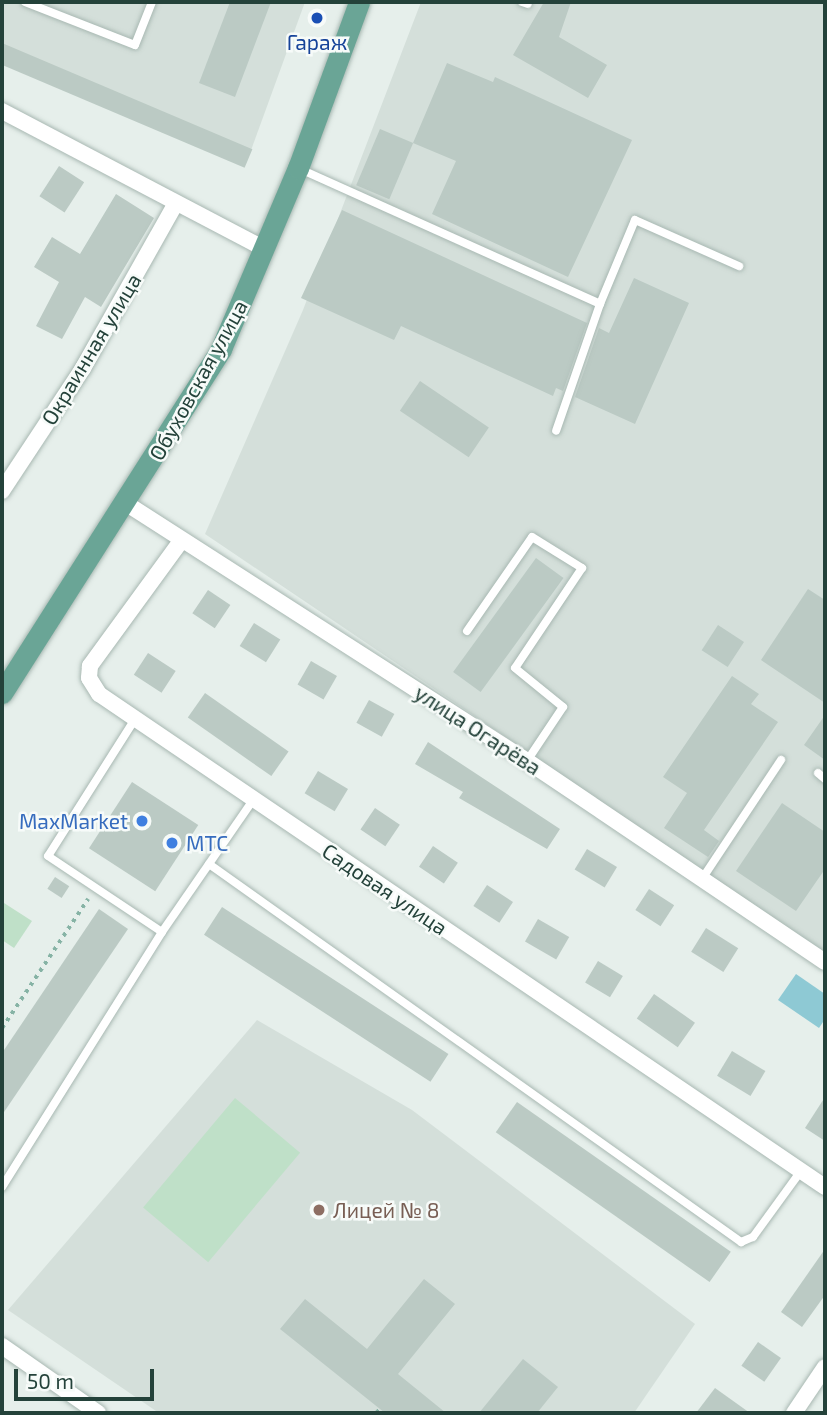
<!DOCTYPE html>
<meta charset="utf-8">
<style>
body{margin:0}
#map{position:relative;width:827px;height:1415px;overflow:hidden;background:#e6efeb;font-family:"Exo 2",sans-serif}
div>[style]{position:absolute}
.built>*{inset:0;background:#d4dfda}
.green>*{inset:0;background:#bfe0c8;transform-origin:0 0}
.water>*{inset:0;background:#8ec9d4}
.building>*{inset:0;background:#bbcac4;transform-origin:0 0}
.path>*{height:3.5px;margin-top:-1.75px;transform-origin:0;background:repeating-linear-gradient(90deg,#86b3a5 0 3.5px,transparent 0 8.5px)}
.roads{filter:drop-shadow(0 0 2px #a8b8b2) drop-shadow(0 0 2px #a8b8b2)}
.lane>*{height:8px;margin:-4px;padding:0 4px;transform-origin:4px;border-radius:4px;background:#fff}
.street>*{height:16px;margin:-8px;padding:0 8px;transform-origin:8px;border-radius:8px;background:#fff}
.primary>*{height:21px;margin:-10.5px;padding:0 10.5px;transform-origin:10.5px;border-radius:10.5px;background:#6aa596}
.dots>*{width:19px;height:19px;translate:-50% -50%;box-sizing:border-box;border:4px solid #f7fbf9;border-radius:50%}
span{translate:-50% -50%;white-space:nowrap;text-align:center;line-height:1.15;-webkit-text-stroke:5px #f7fbf9;paint-order:stroke}
.transit-label{font-size:21px;color:#164399}
.street-label{font-size:21px;color:#24423a}
.shop-label{font-size:21px;color:#366cbe}
.right{translate:-100% -50%;text-align:right}
.left{translate:0 -50%;text-align:left}
.education-label{font-size:21px;color:#785e54}
.frame{position:absolute;inset:0;border:4px solid #24423a;pointer-events:none}
.scale{position:absolute;left:14px;top:1369px;width:140px;height:32px;box-sizing:border-box;border:4px solid #24423a;border-top:0;padding-left:9px;font-size:21px;line-height:24px;white-space:nowrap;color:#24423a;-webkit-text-stroke:5px #f7fbf9;paint-order:stroke}
</style>
<div id="map">
<div class="built">
<i style="clip-path:polygon(2px 2px,305px 2px,246px 164px,2px 63px)"></i>
<i style="clip-path:polygon(421px 2px,825px 2px,825px 953px,205px 534px,303px 310px)"></i>
<i style="clip-path:polygon(257px 1020px,412px 1110px,695px 1324px,634px 1413px,159px 1413px,8px 1310px)"></i>
</div>
<div class="green">
<i style="clip-path:polygon(4px 903px,32px 921px,14px 948px,2px 940px)"></i>
<i style="left:235px;top:1098px;width:85px;height:143px;rotate:40deg"></i>
</div>
<div class="water">
<i style="clip-path:polygon(796px 974px,825px 994px,825px 1019px,819px 1028px,778px 1000px)"></i>
</div>
<div class="building">
<i style="clip-path:polygon(230px 2px,271px 2px,235px 97px,199px 83px)"></i>
<i style="clip-path:polygon(544px 2px,571px 2px,559px 37px,607px 65px,588px 98px,513px 55px)"></i>
<i style="left:2px;top:43px;width:272px;height:20px;rotate:23deg"></i>
<i style="clip-path:polygon(447px 63px,493px 82px,495px 77px,632px 140px,568px 277px,432px 214px,456px 161px,413px 143px)"></i>
<i style="left:380px;top:129px;width:36px;height:61px;rotate:23deg"></i>
<i style="left:59px;top:166px;width:30px;height:36px;rotate:33deg"></i>
<i style="clip-path:polygon(116px 194px,154px 218px,101px 307px,85px 297px,62px 339px,36px 326px,59px 282px,34px 267px,52px 237px,80px 254px)"></i>
<i style="clip-path:polygon(342px 210px,587px 323px,563px 391px,556px 388px,553px 396px,401px 326px,394px 340px,301px 298px)"></i>
<i style="clip-path:polygon(634px 278px,689px 303px,635px 424px,575px 397px,599px 328px,609px 333px)"></i>
<i style="left:420px;top:381px;width:83px;height:36px;rotate:34deg"></i>
<i style="left:536px;top:558px;width:34px;height:141px;rotate:36deg"></i>
<i style="clip-path:polygon(808px 589px,825px 600px,825px 703px,761px 660px)"></i>
<i style="left:208px;top:590px;width:27px;height:28px;rotate:34deg"></i>
<i style="left:254px;top:623px;width:31px;height:27px;rotate:32deg"></i>
<i style="left:718px;top:625px;width:31px;height:30px;rotate:33deg"></i>
<i style="left:148px;top:653px;width:33px;height:26px;rotate:33deg"></i>
<i style="left:311px;top:661px;width:30px;height:27px;rotate:30deg"></i>
<i style="clip-path:polygon(732px 676px,759px 694px,751px 704px,778px 722px,704px 830px,719px 841px,708px 857px,664px 828px,687px 793px,663px 777px)"></i>
<i style="left:205px;top:693px;width:102px;height:30px;rotate:35deg"></i>
<i style="left:369px;top:700px;width:29px;height:26px;rotate:29deg"></i>
<i style="clip-path:polygon(825px 715px,825px 760px,804px 745px)"></i>
<i style="clip-path:polygon(428px 742px,560px 829px,547px 849px,459px 798px,463px 792px,415px 764px)"></i>
<i style="left:318px;top:771px;width:35px;height:26px;rotate:31deg"></i>
<i style="left:132px;top:782px;width:79px;height:79px;rotate:33deg"></i>
<i style="clip-path:polygon(782px 803px,825px 832px,825px 869px,796px 911px,736px 871px)"></i>
<i style="left:375px;top:808px;width:30px;height:26px;rotate:34deg"></i>
<i style="left:433px;top:846px;width:30px;height:25px;rotate:34deg"></i>
<i style="left:587px;top:849px;width:35px;height:24px;rotate:31deg"></i>
<i style="left:55px;top:877px;width:17px;height:14px;rotate:33deg"></i>
<i style="left:487px;top:885px;width:31px;height:25px;rotate:33deg"></i>
<i style="left:649px;top:889px;width:30px;height:25px;rotate:33deg"></i>
<i style="left:222px;top:907px;width:270px;height:33px;rotate:33deg"></i>
<i style="clip-path:polygon(99px 909px,128px 929px,2px 1115px,2px 1053px)"></i>
<i style="left:538px;top:919px;width:36px;height:26px;rotate:30deg"></i>
<i style="left:706px;top:928px;width:38px;height:28px;rotate:32deg"></i>
<i style="left:598px;top:961px;width:29px;height:25px;rotate:31deg"></i>
<i style="left:654px;top:994px;width:50px;height:30px;rotate:35deg"></i>
<i style="left:732px;top:1051px;width:39px;height:29px;rotate:31deg"></i>
<i style="clip-path:polygon(825px 1097px,825px 1141px,805px 1128px)"></i>
<i style="left:517px;top:1102px;width:261px;height:37px;rotate:35deg"></i>
<i style="clip-path:polygon(825px 1249px,825px 1295px,802px 1327px,781px 1312px)"></i>
<i style="clip-path:polygon(424px 1279px,455px 1304px,398px 1374px,446px 1413px,385px 1413px,280px 1329px,305px 1299px,367px 1349px)"></i>
<i style="left:758px;top:1342px;width:28px;height:29px;rotate:35deg"></i>
<i style="clip-path:polygon(523px 1359px,558px 1387px,537px 1413px,479px 1413px)"></i>
<i style="clip-path:polygon(715px 1388px,750px 1413px,696px 1413px)"></i>
</div>
<div class="path">
<i style="left:2px;top:1028px;width:155px;rotate:-56.3deg"></i>
<i style="left:376px;top:1413px;width:6px;rotate:-45deg"></i>
</div>
<div class="roads">
<div class="lane">
<i style="left:25px;top:2px;width:118px;rotate:21.4deg"></i>
<i style="left:135px;top:45px;width:46px;rotate:-68.4deg"></i>
<i style="left:522px;top:2px;width:6px;rotate:18deg"></i>
<i style="left:300px;top:169px;width:329px;rotate:24.2deg"></i>
<i style="left:600px;top:304px;width:134px;rotate:109.1deg"></i>
<i style="left:600px;top:304px;width:91px;rotate:-67.4deg"></i>
<i style="left:635px;top:220px;width:114px;rotate:23.9deg"></i>
<i style="left:467px;top:631px;width:114px;rotate:-55.3deg"></i>
<i style="left:532px;top:537px;width:59px;rotate:31.8deg"></i>
<i style="left:582px;top:568px;width:120px;rotate:123.8deg"></i>
<i style="left:515px;top:668px;width:62px;rotate:39.1deg"></i>
<i style="left:563px;top:707px;width:65px;rotate:123.7deg"></i>
<i style="left:135px;top:719px;width:162px;rotate:122.4deg"></i>
<i style="left:48px;top:856px;width:137px;rotate:33.7deg"></i>
<i style="left:818px;top:773px;width:9px;rotate:41deg"></i>
<i style="left:209px;top:864px;width:653px;rotate:35.39deg"></i>
<i style="left:741px;top:1242px;width:13px;rotate:-23deg"></i>
<i style="left:753px;top:1237px;width:82px;rotate:-54deg"></i>
<i style="left:702px;top:879px;width:143px;rotate:-56.4deg"></i>
<i style="left:2px;top:1187px;width:301px;rotate:-57.9deg"></i>
<i style="left:162px;top:932px;width:160px;rotate:-55.4deg"></i>
</div>
<div class="street">
<i style="left:2px;top:111px;width:297px;rotate:27.7deg"></i>
<i style="left:2px;top:491px;width:147px;rotate:-56.6deg"></i>
<i style="left:83px;top:368px;width:189px;rotate:-60.6deg"></i>
<i style="left:127px;top:504px;width:475px;rotate:32.7deg"></i>
<i style="left:527px;top:761px;width:359px;rotate:34deg"></i>
<i style="left:181px;top:541px;width:155px;rotate:126.1deg"></i>
<i style="left:90px;top:666px;width:12px;rotate:95deg"></i>
<i style="left:89px;top:678px;width:19px;rotate:58deg"></i>
<i style="left:99px;top:694px;width:878px;rotate:34.18deg"></i>
<i style="left:2px;top:1346px;width:117px;rotate:34.9deg"></i>
<i style="left:794px;top:1413px;width:55px;rotate:-56deg"></i>
</div>
<div class="primary">
<i style="left:2px;top:693px;width:408px;rotate:-57.5deg"></i>
<i style="left:221px;top:349px;width:197px;rotate:-67deg"></i>
<i style="left:298px;top:168px;width:177px;rotate:-69.8deg"></i>
</div>
</div>
<div class="dots">
<i style="left:317px;top:18px;background:#1a4fb4"></i>
<i style="left:142px;top:821px;background:#3f7fe0"></i>
<i style="left:172px;top:843px;background:#3f7fe0"></i>
<i style="left:319px;top:1210px;background:#8d6e63"></i>
</div>
<div class="transit-label">
<span style="left:317px;top:42px">Гараж</span>
</div>
<div class="street-label">
<span style="left:91px;top:349px;rotate:-59deg">Окраинная улица</span>
<span style="left:198px;top:380px;rotate:-61deg">Обуховская улица</span>
<span style="left:478px;top:730px;rotate:33deg">улица Огарёва</span>
<span style="left:385px;top:889px;rotate:34deg">Садовая улица</span>
</div>
<div class="shop-label">
<span class="right" style="left:128px;top:821px">MaxMarket</span>
<span class="left" style="left:186px;top:843px">МТС</span>
</div>
<div class="education-label">
<span class="left" style="left:333px;top:1210px">Лицей № 8</span>
</div>
<div class="frame"></div>
<div class="scale">50 m</div>
</div>
